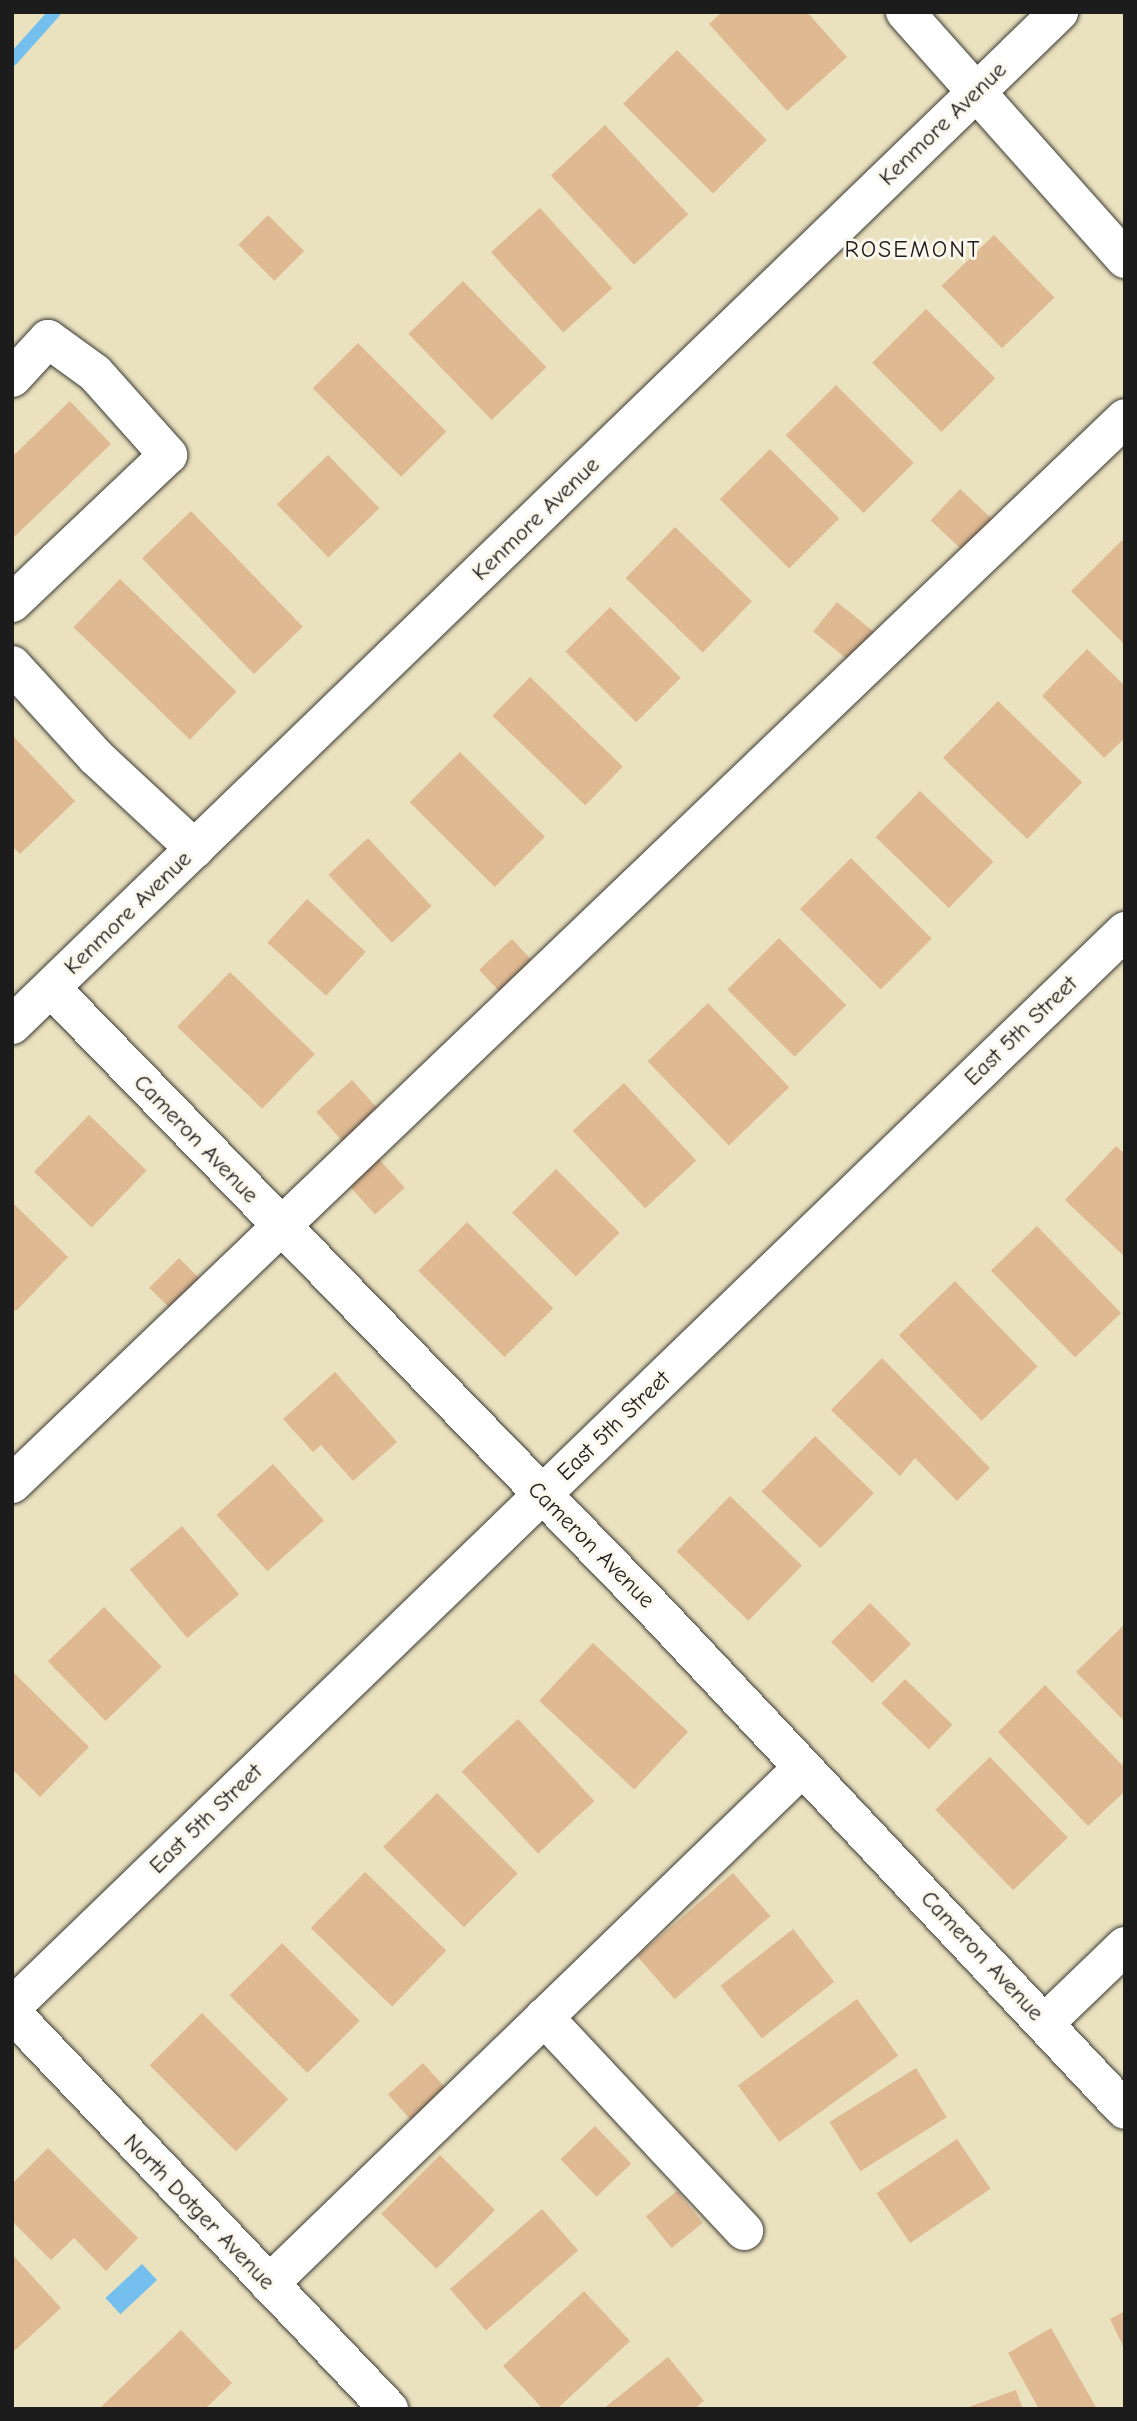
<!DOCTYPE html>
<style>
body{margin:0}
#map{position:relative;width:1137px;height:2421px;overflow:hidden;background:#eae2bf;font-family:"Comic Neue",sans-serif}
div>[style]{position:absolute}
.water>*{inset:0;background:#74bfed;transform-origin:0 0}
.stream>*{height:12px;margin:-6px;padding:0 6px;transform-origin:6px;border-radius:6px;background:#74bfed}
.building>*{inset:0;background:#dfb992;transform-origin:0 0}
.roads{filter:drop-shadow(0 0 2px #3b3a34) drop-shadow(0 0 2px #3b3a34)}
.minor>*{height:38px;margin:-19px;padding:0 19px;transform-origin:19px;border-radius:19px;background:#fff}
span{translate:-50% -50%;white-space:nowrap;text-align:center;line-height:1.15;-webkit-text-stroke:6px #fbf7ec;paint-order:stroke}
.street-label{font-size:23px;color:#1c1c1c}
.neighbourhood-label{font-size:24px;color:#1c1c1c;letter-spacing:2px}
.frame{position:absolute;inset:0;border:14px solid #1c1c1c;pointer-events:none}
</style>
<div id="map">
<div class="water">
<i style="left:142px;top:2264px;width:22px;height:50px;rotate:47deg"></i>
</div>
<div class="stream">
<i style="left:12px;top:60px;width:64px;rotate:-48.1deg"></i>
</div>
<div class="building">
<i style="clip-path:polygon(722px 12px,807px 12px,847px 57px,787px 111px,709px 24px)"></i>
<i style="left:677px;top:50px;width:127px;height:76px;rotate:45deg"></i>
<i style="left:605px;top:125px;width:122px;height:74px;rotate:47deg"></i>
<i style="left:540px;top:208px;width:108px;height:66px;rotate:48deg"></i>
<i style="left:268px;top:215px;width:51px;height:42px;rotate:45deg"></i>
<i style="left:994px;top:235px;width:87px;height:73px;rotate:46deg"></i>
<i style="left:463px;top:281px;width:120px;height:76px;rotate:46deg"></i>
<i style="left:926px;top:309px;width:98px;height:76px;rotate:45deg"></i>
<i style="left:358px;top:343px;width:125px;height:64px;rotate:45deg"></i>
<i style="left:836px;top:385px;width:110px;height:71px;rotate:45deg"></i>
<i style="clip-path:polygon(70px 401px,111px 444px,12px 539px,12px 457px)"></i>
<i style="left:770px;top:449px;width:98px;height:71px;rotate:45deg"></i>
<i style="left:328px;top:455px;width:74px;height:71px;rotate:46deg"></i>
<i style="left:960px;top:489px;width:51px;height:43px;rotate:43deg"></i>
<i style="left:191px;top:511px;width:161px;height:68px;rotate:46deg"></i>
<i style="left:675px;top:527px;width:107px;height:71px;rotate:44deg"></i>
<i style="clip-path:polygon(1122px 540px,1125px 542px,1125px 645px,1071px 591px)"></i>
<i style="left:120px;top:579px;width:162px;height:67px;rotate:44deg"></i>
<i style="left:837px;top:602px;width:48px;height:38px;rotate:39deg"></i>
<i style="left:610px;top:607px;width:100px;height:63px;rotate:45deg"></i>
<i style="clip-path:polygon(1087px 649px,1125px 686px,1125px 738px,1104px 758px,1042px 696px)"></i>
<i style="left:530px;top:677px;width:129px;height:54px;rotate:44deg"></i>
<i style="left:998px;top:701px;width:117px;height:79px;rotate:44deg"></i>
<i style="clip-path:polygon(12px 735px,75px 801px,20px 854px,12px 846px)"></i>
<i style="left:460px;top:752px;width:120px;height:71px;rotate:45deg"></i>
<i style="left:920px;top:791px;width:102px;height:64px;rotate:44deg"></i>
<i style="left:368px;top:838px;width:93px;height:54px;rotate:47deg"></i>
<i style="left:851px;top:858px;width:114px;height:72px;rotate:45deg"></i>
<i style="left:307px;top:899px;width:79px;height:59px;rotate:42deg"></i>
<i style="left:779px;top:938px;width:95px;height:73px;rotate:45deg"></i>
<i style="left:512px;top:939px;width:38px;height:45px;rotate:47deg"></i>
<i style="left:230px;top:972px;width:118px;height:76px;rotate:44deg"></i>
<i style="left:708px;top:1003px;width:117px;height:84px;rotate:46deg"></i>
<i style="left:352px;top:1080px;width:47px;height:48px;rotate:48deg"></i>
<i style="left:624px;top:1083px;width:106px;height:70px;rotate:47deg"></i>
<i style="left:89px;top:1115px;width:80px;height:79px;rotate:44deg"></i>
<i style="clip-path:polygon(1116px 1146px,1125px 1154px,1125px 1257px,1065px 1200px)"></i>
<i style="left:378px;top:1158px;width:40px;height:40px;rotate:48deg"></i>
<i style="left:556px;top:1169px;width:90px;height:62px;rotate:45deg"></i>
<i style="clip-path:polygon(12px 1202px,68px 1257px,16px 1311px,12px 1308px)"></i>
<i style="left:467px;top:1222px;width:122px;height:69px;rotate:45deg"></i>
<i style="left:1037px;top:1226px;width:121px;height:64px;rotate:46deg"></i>
<i style="left:179px;top:1258px;width:38px;height:42px;rotate:45deg"></i>
<i style="left:955px;top:1281px;width:119px;height:78px;rotate:46deg"></i>
<i style="clip-path:polygon(882px 1358px,990px 1468px,957px 1501px,915px 1458px,900px 1476px,831px 1410px)"></i>
<i style="clip-path:polygon(335px 1372px,397px 1442px,353px 1481px,321px 1445px,313px 1452px,283px 1419px)"></i>
<i style="left:815px;top:1436px;width:82px;height:77px;rotate:44deg"></i>
<i style="left:273px;top:1464px;width:76px;height:76px;rotate:48deg"></i>
<i style="left:730px;top:1496px;width:100px;height:77px;rotate:44deg"></i>
<i style="left:182px;top:1526px;width:89px;height:68px;rotate:50deg"></i>
<i style="left:870px;top:1603px;width:58px;height:55px;rotate:45deg"></i>
<i style="left:104px;top:1607px;width:83px;height:78px;rotate:46deg"></i>
<i style="clip-path:polygon(1125px 1624px,1125px 1722px,1076px 1672px)"></i>
<i style="left:593px;top:1643px;width:130px;height:79px;rotate:43deg"></i>
<i style="clip-path:polygon(12px 1671px,89px 1747px,40px 1797px,12px 1769px)"></i>
<i style="left:905px;top:1679px;width:66px;height:34px;rotate:44deg"></i>
<i style="clip-path:polygon(1045px 1685px,1125px 1768px,1125px 1791px,1088px 1826px,998px 1732px)"></i>
<i style="left:518px;top:1719px;width:112px;height:77px;rotate:47deg"></i>
<i style="left:990px;top:1757px;width:112px;height:76px;rotate:46deg"></i>
<i style="left:437px;top:1793px;width:114px;height:76px;rotate:45deg"></i>
<i style="left:365px;top:1872px;width:113px;height:78px;rotate:44deg"></i>
<i style="left:733px;top:1873px;width:57px;height:127px;rotate:49deg"></i>
<i style="left:793px;top:1929px;width:67px;height:92px;rotate:52deg"></i>
<i style="left:282px;top:1943px;width:110px;height:74px;rotate:45deg"></i>
<i style="left:857px;top:1999px;width:70px;height:147px;rotate:54deg"></i>
<i style="left:202px;top:2013px;width:122px;height:74px;rotate:45deg"></i>
<i style="left:423px;top:2063px;width:40px;height:47px;rotate:48deg"></i>
<i style="left:916px;top:2068px;width:58px;height:102px;rotate:58deg"></i>
<i style="left:595px;top:2126px;width:52px;height:48px;rotate:46deg"></i>
<i style="left:957px;top:2139px;width:60px;height:97px;rotate:56deg"></i>
<i style="clip-path:polygon(48px 2148px,138px 2238px,106px 2271px,74px 2238px,51px 2260px,12px 2221px,12px 2184px)"></i>
<i style="left:440px;top:2155px;width:78px;height:83px;rotate:45deg"></i>
<i style="left:677px;top:2191px;width:41px;height:40px;rotate:51deg"></i>
<i style="left:542px;top:2209px;width:55px;height:122px;rotate:49deg"></i>
<i style="clip-path:polygon(12px 2254px,61px 2308px,12px 2353px)"></i>
<i style="clip-path:polygon(584px 2291px,630px 2341px,557px 2409px,543px 2409px,503px 2366px)"></i>
<i style="clip-path:polygon(1125px 2311px,1125px 2350px,1110px 2319px)"></i>
<i style="clip-path:polygon(1051px 2328px,1097px 2409px,1039px 2409px,1008px 2353px)"></i>
<i style="clip-path:polygon(181px 2330px,232px 2383px,205px 2409px,99px 2409px)"></i>
<i style="clip-path:polygon(668px 2357px,704px 2401px,694px 2409px,603px 2409px)"></i>
<i style="clip-path:polygon(1016px 2390px,1023px 2409px,966px 2409px,966px 2408px)"></i>
</div>
<div class="roads">
<div class="minor">
<i style="left:905px;top:12px;width:331px;rotate:48.3deg"></i>
<i style="left:12px;top:378px;width:53px;rotate:-47.3deg"></i>
<i style="left:48px;top:339px;width:58px;rotate:35.9deg"></i>
<i style="left:95px;top:373px;width:110px;rotate:48.3deg"></i>
<i style="left:168px;top:455px;width:215px;rotate:136.5deg"></i>
<i style="left:12px;top:665px;width:125px;rotate:47.6deg"></i>
<i style="left:96px;top:757px;width:135px;rotate:42.9deg"></i>
<i style="left:51px;top:988px;width:870px;rotate:45.84deg"></i>
<i style="left:657px;top:1612px;width:683px;rotate:46.78deg"></i>
<i style="left:12px;top:1025px;width:1457px;rotate:-44.05deg"></i>
<i style="left:12px;top:1484px;width:1541px;rotate:-43.76deg"></i>
<i style="left:12px;top:2007px;width:1548px;rotate:-44.03deg"></i>
<i style="left:12px;top:2013px;width:547px;rotate:46.41deg"></i>
<i style="left:544px;top:2017px;width:293px;rotate:46.9deg"></i>
<i style="left:1045px;top:2023px;width:111px;rotate:-43.9deg"></i>
<i style="left:269px;top:2284px;width:743px;rotate:-44.07deg"></i>
</div>
</div>
<div class="street-label">
<span style="left:943px;top:124px;rotate:-44deg">Kenmore Avenue</span>
<span style="left:536px;top:519px;rotate:-44deg">Kenmore Avenue</span>
<span style="left:128px;top:913px;rotate:-44deg">Kenmore Avenue</span>
<span style="left:1021px;top:1031px;rotate:-44deg">East 5th Street</span>
<span style="left:196px;top:1139px;rotate:46deg">Cameron Avenue</span>
<span style="left:614px;top:1426px;rotate:-44deg">East 5th Street</span>
<span style="left:591px;top:1545px;rotate:45deg">Cameron Avenue</span>
<span style="left:206px;top:1819px;rotate:-44deg">East 5th Street</span>
<span style="left:982px;top:1956px;rotate:47deg">Cameron Avenue</span>
<span style="left:199px;top:2212px;rotate:46deg">North Dotger Avenue</span>
</div>
<div class="neighbourhood-label">
<span style="left:913px;top:250px">ROSEMONT</span>
</div>
<div class="frame"></div>
</div>
